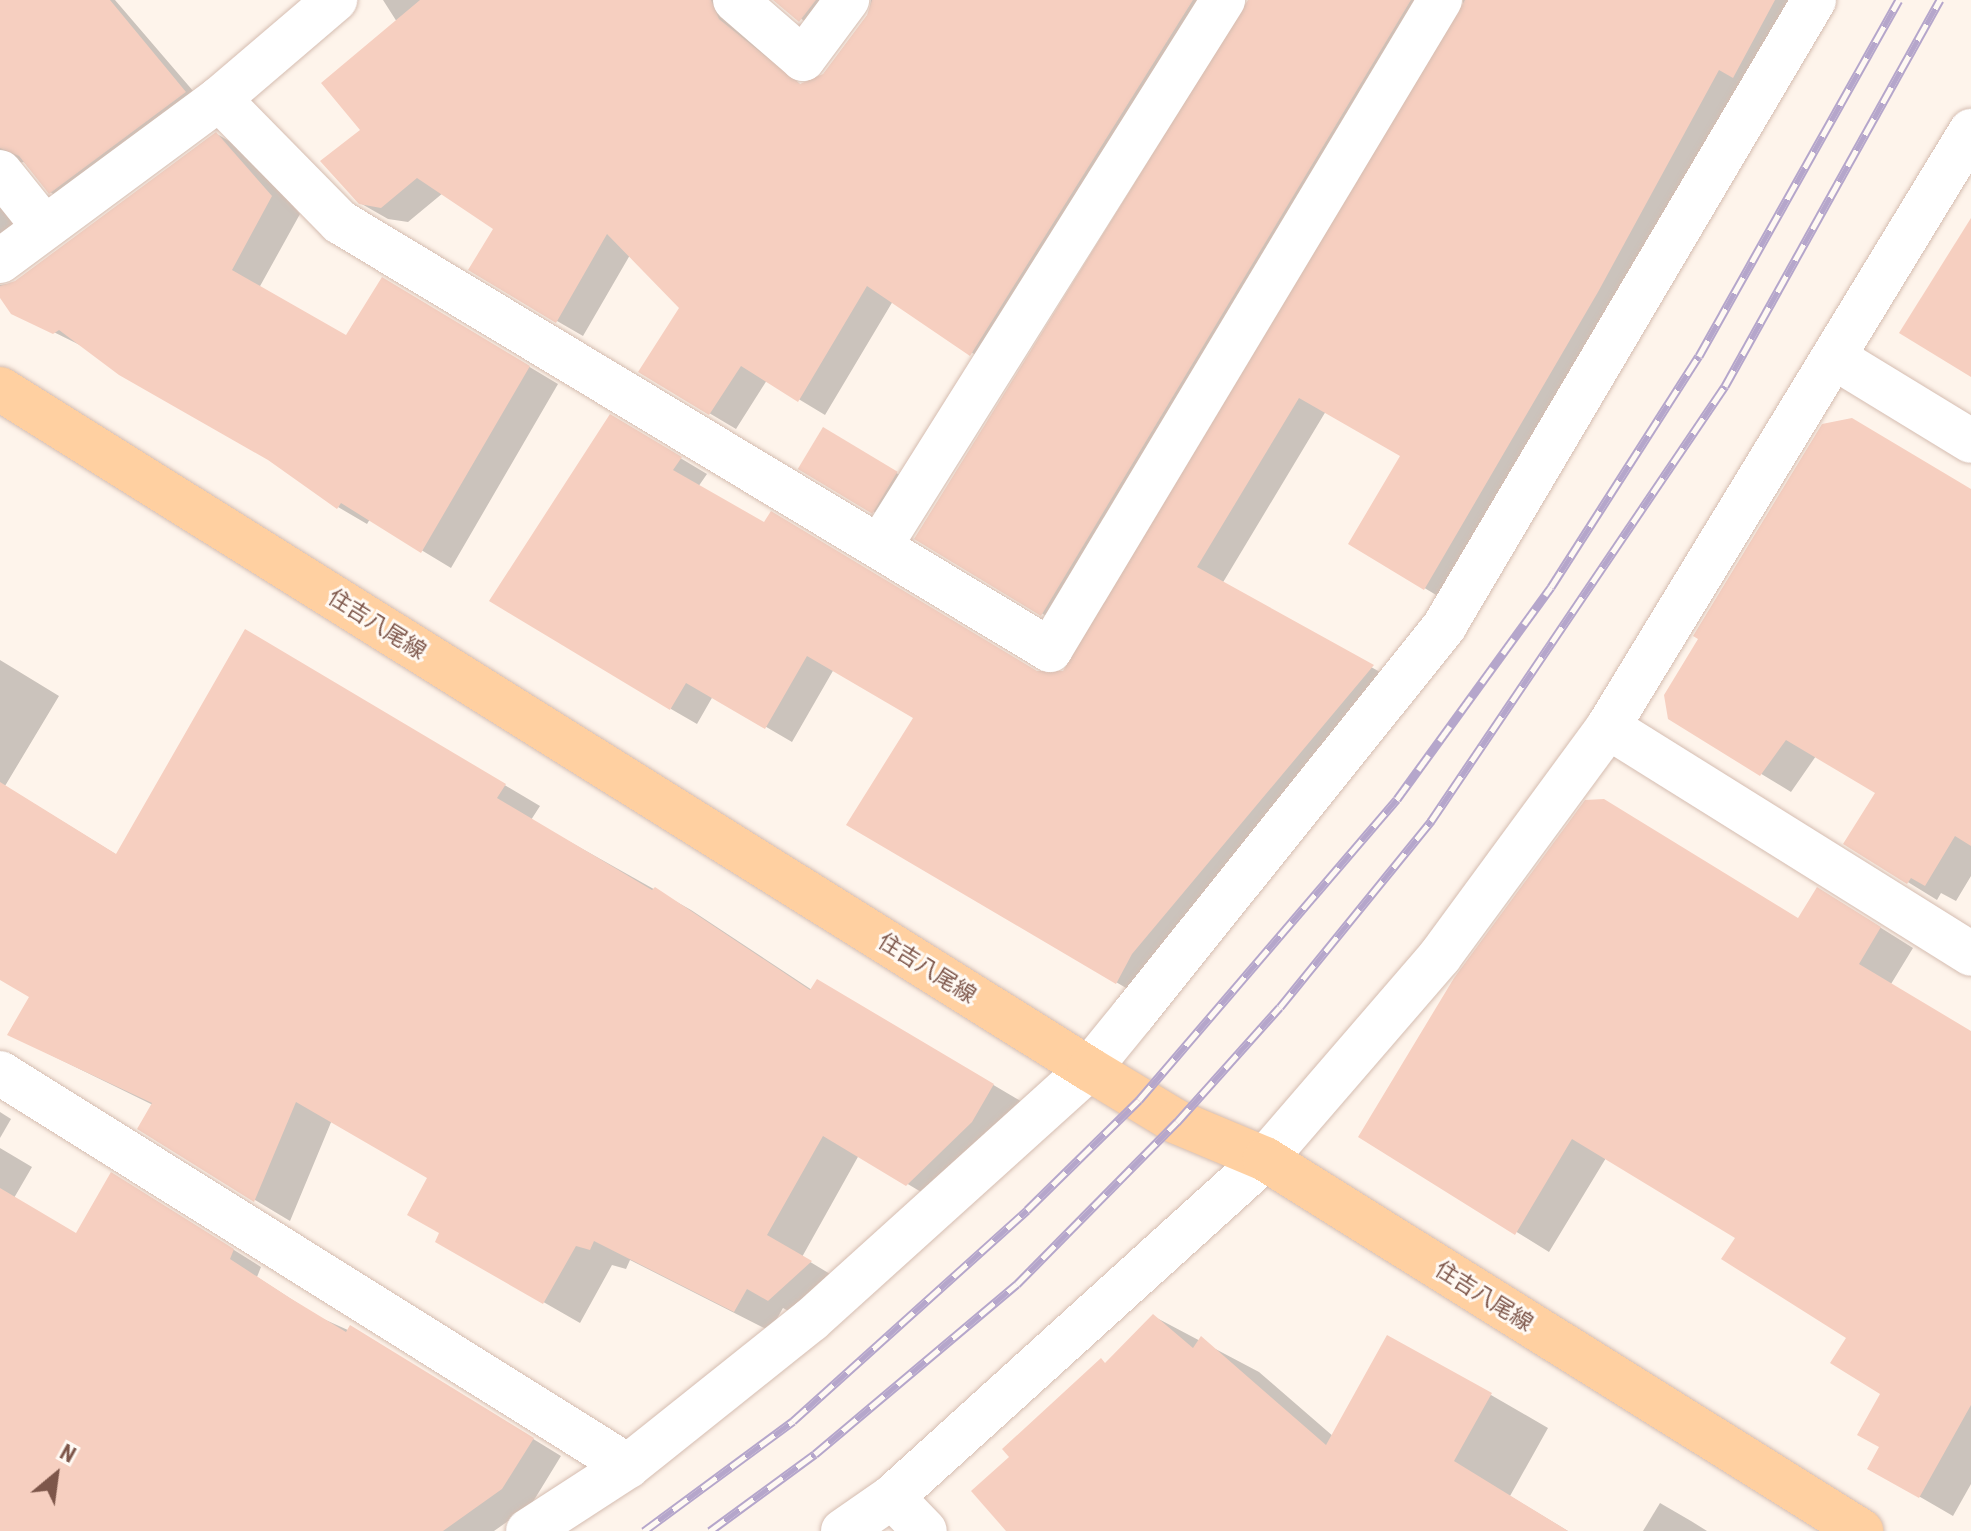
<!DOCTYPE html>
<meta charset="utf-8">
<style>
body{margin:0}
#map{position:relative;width:1971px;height:1531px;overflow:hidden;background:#fef4eb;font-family:"Roboto Condensed","Noto Sans JP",sans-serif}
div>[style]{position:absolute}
.shadow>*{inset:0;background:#0003}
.building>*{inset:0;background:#f6cfc0;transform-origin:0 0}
.roads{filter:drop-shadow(0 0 2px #d5bdb1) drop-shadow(0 0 2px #d5bdb1)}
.street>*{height:44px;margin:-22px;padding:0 22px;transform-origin:22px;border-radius:22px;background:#fff}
.secondary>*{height:44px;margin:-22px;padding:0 22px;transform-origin:22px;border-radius:22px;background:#fff}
.primary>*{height:44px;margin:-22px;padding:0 22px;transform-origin:22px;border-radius:22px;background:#ffd0a1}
.rail>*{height:9px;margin-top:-4.5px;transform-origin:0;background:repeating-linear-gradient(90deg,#fff9f3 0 18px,#b5a6cb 0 36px);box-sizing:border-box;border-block:2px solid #b5a6cb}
span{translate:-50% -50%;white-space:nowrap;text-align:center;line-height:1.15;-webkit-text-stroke:6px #fff9f3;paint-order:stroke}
.street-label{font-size:22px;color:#7d564a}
.north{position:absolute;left:16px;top:1435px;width:80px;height:80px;-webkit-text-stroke:6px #fff9f3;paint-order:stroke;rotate:29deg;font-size:22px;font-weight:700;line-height:32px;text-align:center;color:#7d564a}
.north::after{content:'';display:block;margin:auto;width:28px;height:36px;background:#7d564a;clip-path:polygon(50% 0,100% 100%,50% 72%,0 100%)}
</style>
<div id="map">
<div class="shadow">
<i style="clip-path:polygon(0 0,115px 0,206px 106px,72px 205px,50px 192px,24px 162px,6px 165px,0 181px)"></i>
<i style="clip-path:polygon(741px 0,744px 35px,801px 85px,824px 76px,869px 15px,871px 0,1230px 0,997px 369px,893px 301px,825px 415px,767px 380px,736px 429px,640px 372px,682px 308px,630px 255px,583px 336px,557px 321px,496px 228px,443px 193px,408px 222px,388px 219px,360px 203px,363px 130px,397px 22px,383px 0)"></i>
<i style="clip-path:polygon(774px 0,856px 0,826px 36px)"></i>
<i style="clip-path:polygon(1250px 0,1448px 0,1068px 629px,917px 538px)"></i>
<i style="clip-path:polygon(1463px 0,1805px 0,1451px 604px,1350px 543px,1402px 455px,1326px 411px,1222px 584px,1398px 682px,1143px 998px,848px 824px,916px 717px,834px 669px,792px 742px,713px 696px,697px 724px,671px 709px,637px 432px,707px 474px,698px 487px,1038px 673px,1064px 673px,1463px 13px)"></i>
<i style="clip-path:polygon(217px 134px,246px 151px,300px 214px,259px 288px,347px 338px,411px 296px,558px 384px,451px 568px,370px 519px,367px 524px,338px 507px,270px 459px,86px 348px,13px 312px,0 294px,0 285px,16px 283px)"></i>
<i style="clip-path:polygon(0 195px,30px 236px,0 268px)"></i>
<i style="clip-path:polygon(839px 438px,911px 482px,888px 520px,800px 468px)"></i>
<i style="clip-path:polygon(1971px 490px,1971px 876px,1956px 901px,1941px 893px,1937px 900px,1846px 844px,1877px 792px,1816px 756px,1791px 792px,1669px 718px)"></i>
<i style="clip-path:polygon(281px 652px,540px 806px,531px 820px,691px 910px,812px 990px,853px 1002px,1029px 1106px,943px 1205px,859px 1155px,802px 1257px,845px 1283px,804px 1320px,783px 1308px,770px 1331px,630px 1260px,626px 1269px,612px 1265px,580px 1323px,437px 1241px,442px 1233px,430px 1178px,332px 1120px,290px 1221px,255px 1200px,153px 1105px,10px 1035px,32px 997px,0 977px,0 660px,59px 696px,5px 786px,117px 855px)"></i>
<i style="clip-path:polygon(1851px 909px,1913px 948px,1891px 984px,1971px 1033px,1971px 1484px,1953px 1516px,1903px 1487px,1882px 1446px,1883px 1393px,1848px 1338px,1738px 1237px,1606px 1158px,1549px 1252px,1361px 1136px,1799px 920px)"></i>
<i style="clip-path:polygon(0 1112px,11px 1119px,0 1138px)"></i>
<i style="clip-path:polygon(0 1148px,32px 1167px,14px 1198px,77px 1235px,140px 1191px,261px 1267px,257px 1277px,319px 1317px,379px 1344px,561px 1456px,531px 1505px,494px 1531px,21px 1531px,0 1518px)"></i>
<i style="clip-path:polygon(1153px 1316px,1259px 1372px,1334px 1437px,1491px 1395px,1548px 1428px,1510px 1496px,1568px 1531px,1009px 1531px,1107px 1364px)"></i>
<i style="clip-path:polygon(1660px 1503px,1691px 1521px,1707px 1531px,1643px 1531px)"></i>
</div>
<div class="building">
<i style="clip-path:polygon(0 0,110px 0,186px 92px,49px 194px,19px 156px,0 148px)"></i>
<i style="clip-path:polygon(420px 0,711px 0,719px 19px,800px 84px,823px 74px,867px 15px,872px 0,1193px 0,970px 356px,867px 286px,798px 402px,741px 366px,709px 415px,638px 372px,679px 308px,607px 234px,556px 323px,468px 270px,493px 229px,417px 178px,381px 208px,359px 204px,320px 161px,360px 130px,321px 83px)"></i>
<i style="clip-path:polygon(773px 0,816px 0,799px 22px)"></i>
<i style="clip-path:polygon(1248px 0,1411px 0,1041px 616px,914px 539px)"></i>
<i style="clip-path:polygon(1465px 0,1775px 0,1733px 78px,1719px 70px,1598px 292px,1424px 590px,1348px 544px,1400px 456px,1299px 398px,1197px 567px,1374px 665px,1132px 954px,1116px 984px,846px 825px,913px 718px,807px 656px,765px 729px,686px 683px,670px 710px,489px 601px,610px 414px,682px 457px,673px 470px,764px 522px,771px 511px,1037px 671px,1063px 671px)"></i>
<i style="clip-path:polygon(216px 132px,272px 196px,232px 270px,346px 335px,382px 277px,530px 366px,421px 553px,341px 503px,337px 509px,268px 460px,119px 375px,59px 330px,53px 334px,11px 314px,0 298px,0 286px,15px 281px)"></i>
<i style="clip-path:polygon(1971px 218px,1971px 377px,1899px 333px)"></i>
<i style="clip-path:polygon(1852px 418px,1971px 489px,1971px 846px,1955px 836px,1925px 886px,1911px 878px,1907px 884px,1843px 844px,1875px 793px,1786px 740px,1760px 776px,1668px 719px,1664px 695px,1698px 639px,1693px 636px,1822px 424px)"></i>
<i style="left:823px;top:427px;width:87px;height:49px;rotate:31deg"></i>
<i style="clip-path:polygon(245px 629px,506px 784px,497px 798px,652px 890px,655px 887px,810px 990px,817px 979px,994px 1084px,972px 1122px,906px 1186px,823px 1136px,767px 1235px,812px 1261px,768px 1301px,747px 1289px,734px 1312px,594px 1241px,590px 1250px,576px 1246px,543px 1304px,435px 1242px,439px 1233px,407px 1215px,427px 1178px,296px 1102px,254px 1202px,137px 1129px,152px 1103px,7px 1035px,29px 997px,0 980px,0 782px,116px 854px)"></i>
<i style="clip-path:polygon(1604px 799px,1798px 918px,1817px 887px,1881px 927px,1859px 964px,1971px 1031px,1971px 1405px,1919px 1498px,1867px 1469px,1879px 1447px,1857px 1435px,1880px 1394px,1830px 1363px,1846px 1338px,1721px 1259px,1735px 1238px,1572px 1139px,1515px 1235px,1358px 1137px,1454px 978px,1585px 800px)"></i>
<i style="clip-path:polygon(111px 1172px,234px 1249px,230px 1259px,290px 1298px,346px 1332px,350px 1325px,534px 1438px,502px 1489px,443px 1531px,0 1531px,0 1188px,76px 1233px)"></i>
<i style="clip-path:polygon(1153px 1314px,1193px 1348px,1201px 1336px,1326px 1445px,1387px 1335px,1492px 1393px,1454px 1461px,1568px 1531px,1006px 1531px,971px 1491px,1009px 1457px,1002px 1449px,1101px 1358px,1105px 1363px)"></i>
</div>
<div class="roads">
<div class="street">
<i style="left:735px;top:0;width:90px;rotate:40.9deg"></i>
<i style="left:803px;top:59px;width:74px;rotate:-53.3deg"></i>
<i style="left:219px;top:99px;width:173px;rotate:45.5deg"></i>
<i style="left:340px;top:222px;width:829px;rotate:31.08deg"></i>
<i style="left:1050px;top:650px;width:758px;rotate:-59.04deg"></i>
<i style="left:0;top:172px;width:70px;rotate:51.3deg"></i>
<i style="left:0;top:261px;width:272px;rotate:-36.5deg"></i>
<i style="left:219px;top:99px;width:153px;rotate:-40.5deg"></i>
<i style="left:1835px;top:358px;width:159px;rotate:31.4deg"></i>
<i style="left:880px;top:546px;width:645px;rotate:-57.86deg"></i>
<i style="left:1608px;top:727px;width:428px;rotate:32deg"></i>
<i style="left:0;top:1073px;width:741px;rotate:32.04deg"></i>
<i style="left:628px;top:1466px;width:234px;rotate:-38.6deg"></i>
<i style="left:811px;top:1320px;width:375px;rotate:-42.1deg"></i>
<i style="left:1089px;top:1069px;width:70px;rotate:-50.8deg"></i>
<i style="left:1133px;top:1015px;width:499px;rotate:-51.3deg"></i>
<i style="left:1445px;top:625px;width:726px;rotate:-59.44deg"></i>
<i style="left:892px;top:1497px;width:47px;rotate:45.9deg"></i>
<i style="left:528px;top:1531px;width:119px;rotate:-33deg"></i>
</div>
<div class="secondary">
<i style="left:843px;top:1531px;width:60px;rotate:-34.8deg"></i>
<i style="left:892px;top:1497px;width:503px;rotate:-42.18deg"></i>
<i style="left:1265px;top:1159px;width:268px;rotate:-49.2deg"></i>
<i style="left:1440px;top:956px;width:284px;rotate:-53.7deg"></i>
<i style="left:1608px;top:727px;width:698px;rotate:-58.66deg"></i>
</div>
<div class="primary">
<i style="left:0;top:389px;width:1284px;rotate:31.98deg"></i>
<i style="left:1089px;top:1069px;width:103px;rotate:31.1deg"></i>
<i style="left:1177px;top:1122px;width:95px;rotate:22.8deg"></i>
<i style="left:1265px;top:1159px;width:703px;rotate:31.97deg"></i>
</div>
</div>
<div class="rail">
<i style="left:644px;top:1531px;width:185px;rotate:-36.4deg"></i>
<i style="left:793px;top:1421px;width:315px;rotate:-42deg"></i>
<i style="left:1027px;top:1210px;width:157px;rotate:-44.5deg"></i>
<i style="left:1139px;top:1100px;width:396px;rotate:-49.4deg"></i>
<i style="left:1397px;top:799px;width:262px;rotate:-54deg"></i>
<i style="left:1551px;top:587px;width:274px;rotate:-57.4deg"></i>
<i style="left:1699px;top:356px;width:408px;rotate:-60.7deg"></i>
<i style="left:710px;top:1531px;width:130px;rotate:-36.3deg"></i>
<i style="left:815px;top:1454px;width:264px;rotate:-40.1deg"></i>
<i style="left:1017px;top:1284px;width:228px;rotate:-45.4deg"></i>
<i style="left:1177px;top:1122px;width:154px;rotate:-48.2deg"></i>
<i style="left:1280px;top:1007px;width:240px;rotate:-50.9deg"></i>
<i style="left:1431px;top:821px;width:525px;rotate:-55.95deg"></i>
<i style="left:1725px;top:386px;width:442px;rotate:-60.9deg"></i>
</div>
<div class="street-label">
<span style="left:377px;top:624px;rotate:32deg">住吉八尾線</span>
<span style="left:927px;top:968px;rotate:32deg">住吉八尾線</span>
<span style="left:1484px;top:1296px;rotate:32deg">住吉八尾線</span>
</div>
<div class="north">N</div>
</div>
